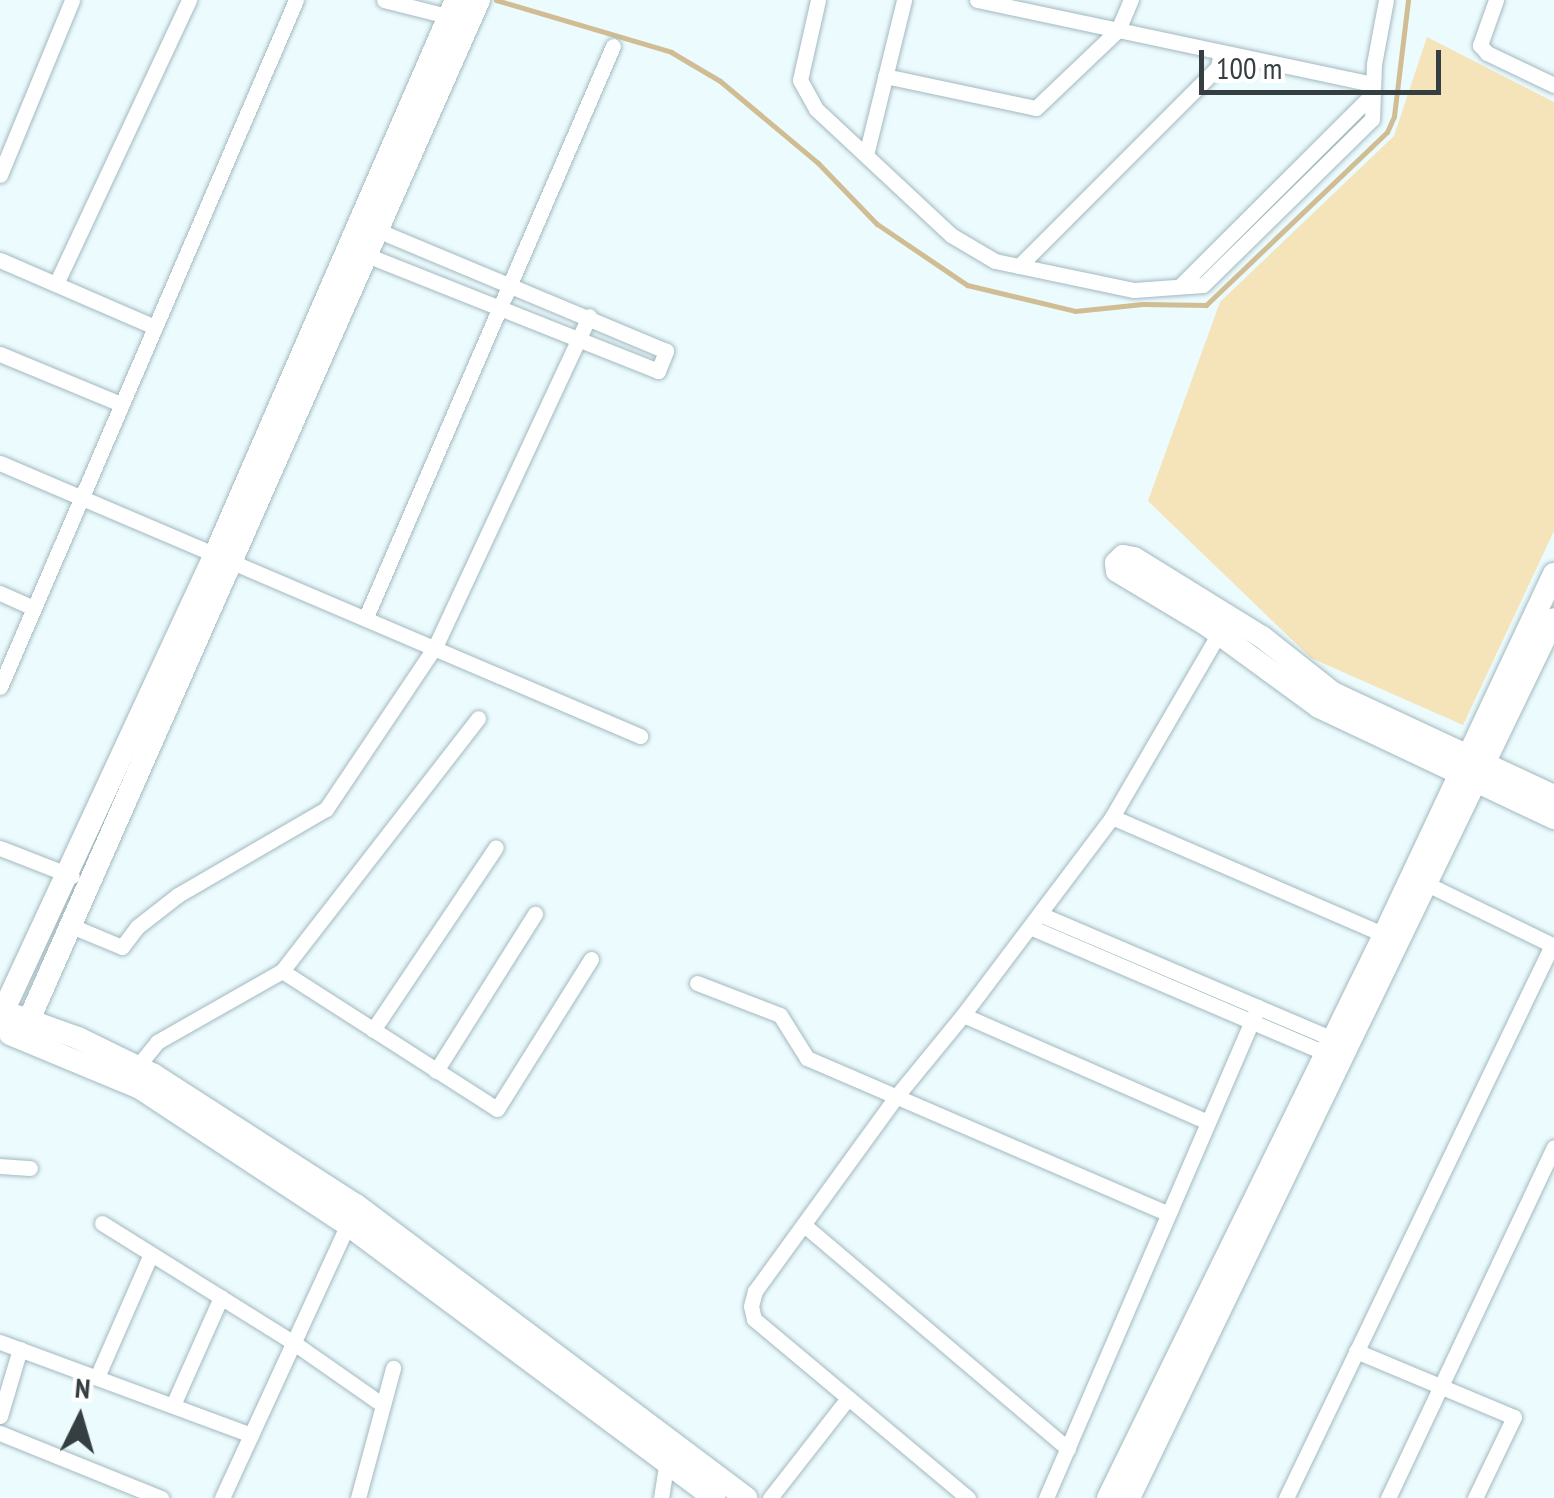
<!DOCTYPE html>
<style>
body{margin:0}
#map{position:relative;width:1554px;height:1498px;overflow:hidden;background:#ecfbfe;font-family:"PT Sans Narrow",sans-serif}
div>[style]{position:absolute}
.green>*{inset:0;background:#f5e3ba}
.stream>*{height:5px;margin:-2.5px;padding:0 2.5px;transform-origin:2.5px;border-radius:2.5px;background:#d0bd93}
.roads{filter:drop-shadow(0 0 2px #a2b9bf) drop-shadow(0 0 2px #a2b9bf)}
.street>*{height:15px;margin:-7.5px;padding:0 7.5px;transform-origin:7.5px;border-radius:7.5px;background:#fff}
.secondary>*{height:22px;margin:-11px;padding:0 11px;transform-origin:11px;border-radius:11px;background:#fff}
span{translate:-50% -50%;white-space:nowrap;text-align:center;line-height:1.15;-webkit-text-stroke:9px #fff;paint-order:stroke}
.north{position:absolute;left:30px;top:1368px;width:100px;height:100px;-webkit-text-stroke:8px #fff;paint-order:stroke;rotate:5deg;font-size:28px;font-weight:700;line-height:40px;text-align:center;color:#353e41}
.north::after{content:'';display:block;margin:auto;width:35px;height:45px;background:#353e41;clip-path:polygon(50% 0,100% 100%,50% 72%,0 100%)}
.scale{position:absolute;left:1199px;top:50px;width:242px;height:45px;box-sizing:border-box;border:5px solid #353e41;border-top:0;padding-left:12px;font-size:30px;line-height:35px;white-space:nowrap;color:#353e41;-webkit-text-stroke:8px #fff;paint-order:stroke}
</style>
<div id="map">
<div class="green">
<i style="clip-path:polygon(1427px 37px,1554px 102px,1554px 531px,1463px 725px,1311px 658px,1148px 501px,1220px 302px,1394px 136px)"></i>
</div>
<div class="stream">
<i style="left:496px;top:0;width:183px;rotate:16.5deg"></i>
<i style="left:671px;top:52px;width:57px;rotate:30.6deg"></i>
<i style="left:720px;top:81px;width:128px;rotate:39.9deg"></i>
<i style="left:818px;top:163px;width:85px;rotate:46deg"></i>
<i style="left:877px;top:224px;width:109px;rotate:34.1deg"></i>
<i style="left:967px;top:285px;width:111px;rotate:13.5deg"></i>
<i style="left:1075px;top:311px;width:68px;rotate:-5.9deg"></i>
<i style="left:1143px;top:304px;width:63px;rotate:0.9deg"></i>
<i style="left:1206px;top:305px;width:250px;rotate:-43.7deg"></i>
<i style="left:1387px;top:132px;width:17px;rotate:-66deg"></i>
<i style="left:1394px;top:116px;width:117px;rotate:-83.1deg"></i>
</div>
<div class="roads">
<div class="street">
<i style="left:384px;top:0;width:73px;rotate:14.2deg"></i>
<i style="left:818px;top:0;width:82px;rotate:102.7deg"></i>
<i style="left:800px;top:80px;width:33px;rotate:61deg"></i>
<i style="left:816px;top:109px;width:185px;rotate:43deg"></i>
<i style="left:951px;top:235px;width:51px;rotate:30.6deg"></i>
<i style="left:995px;top:261px;width:142px;rotate:11.8deg"></i>
<i style="left:1134px;top:290px;width:69px;rotate:-4.1deg"></i>
<i style="left:1203px;top:285px;width:237px;rotate:-44.5deg"></i>
<i style="left:1372px;top:119px;width:55px;rotate:-87.9deg"></i>
<i style="left:1374px;top:64px;width:65px;rotate:-79.4deg"></i>
<i style="left:977px;top:0;width:405px;rotate:12deg"></i>
<i style="left:1496px;top:0;width:48px;rotate:109.6deg"></i>
<i style="left:1480px;top:45px;width:11px;rotate:49deg"></i>
<i style="left:1487px;top:53px;width:74px;rotate:25.5deg"></i>
<i style="left:885px;top:76px;width:154px;rotate:12deg"></i>
<i style="left:1036px;top:108px;width:113px;rotate:-43.6deg"></i>
<i style="left:1118px;top:30px;width:33px;rotate:-67deg"></i>
<i style="left:866px;top:155px;width:160px;rotate:-76.2deg"></i>
<i style="left:0;top:175px;width:189px;rotate:-67.6deg"></i>
<i style="left:359px;top:252px;width:322px;rotate:21.7deg"></i>
<i style="left:658px;top:371px;width:22px;rotate:-68deg"></i>
<i style="left:666px;top:351px;width:319px;rotate:-157.3deg"></i>
<i style="left:0;top:260px;width:169px;rotate:23.4deg"></i>
<i style="left:1019px;top:266px;width:281px;rotate:-45deg"></i>
<i style="left:1218px;top:67px;width:15px;rotate:-79deg"></i>
<i style="left:56px;top:284px;width:314px;rotate:-64.9deg"></i>
<i style="left:1180px;top:286px;width:271px;rotate:-44.9deg"></i>
<i style="left:0;top:354px;width:131px;rotate:22.5deg"></i>
<i style="left:0;top:463px;width:696px;rotate:23.1deg"></i>
<i style="left:0;top:593px;width:37px;rotate:24deg"></i>
<i style="left:366px;top:617px;width:622px;rotate:-66.61deg"></i>
<i style="left:0;top:687px;width:748px;rotate:-66.69deg"></i>
<i style="left:1112px;top:817px;width:304px;rotate:23.4deg"></i>
<i style="left:0;top:848px;width:77px;rotate:21.3deg"></i>
<i style="left:1427px;top:884px;width:141px;rotate:26deg"></i>
<i style="left:1042px;top:915px;width:326px;rotate:23.1deg"></i>
<i style="left:69px;top:925px;width:57px;rotate:22.5deg"></i>
<i style="left:122px;top:947px;width:25px;rotate:-53deg"></i>
<i style="left:137px;top:927px;width:52px;rotate:-38deg"></i>
<i style="left:178px;top:895px;width:171px;rotate:-30.2deg"></i>
<i style="left:326px;top:809px;width:195px;rotate:-56.1deg"></i>
<i style="left:435px;top:647px;width:365px;rotate:-65deg"></i>
<i style="left:1030px;top:927px;width:329px;rotate:23.1deg"></i>
<i style="left:282px;top:971px;width:255px;rotate:32.7deg"></i>
<i style="left:497px;top:1109px;width:177px;rotate:-57.9deg"></i>
<i style="left:697px;top:983px;width:89px;rotate:21.1deg"></i>
<i style="left:780px;top:1015px;width:51px;rotate:57.9deg"></i>
<i style="left:807px;top:1058px;width:392px;rotate:23.3deg"></i>
<i style="left:963px;top:1015px;width:248px;rotate:-53deg"></i>
<i style="left:1112px;top:817px;width:219px;rotate:-59.8deg"></i>
<i style="left:373px;top:1030px;width:220px;rotate:-56.1deg"></i>
<i style="left:137px;top:1067px;width:32px;rotate:-51deg"></i>
<i style="left:157px;top:1042px;width:144px;rotate:-29.6deg"></i>
<i style="left:282px;top:971px;width:320px;rotate:-52.2deg"></i>
<i style="left:436px;top:1071px;width:186px;rotate:-57.8deg"></i>
<i style="left:0;top:1166px;width:30px;rotate:4deg"></i>
<i style="left:102px;top:1223px;width:226px;rotate:32deg"></i>
<i style="left:294px;top:1343px;width:108px;rotate:34.9deg"></i>
<i style="left:804px;top:1225px;width:346px;rotate:40.3deg"></i>
<i style="left:0;top:1342px;width:268px;rotate:20.3deg"></i>
<i style="left:1356px;top:1351px;width:171px;rotate:22.7deg"></i>
<i style="left:1514px;top:1417px;width:90px;rotate:115.7deg"></i>
<i style="left:97px;top:1377px;width:134px;rotate:-66.3deg"></i>
<i style="left:173px;top:1405px;width:118px;rotate:-66deg"></i>
<i style="left:0;top:1416px;width:70px;rotate:-73.4deg"></i>
<i style="left:0;top:1433px;width:174px;rotate:22deg"></i>
<i style="left:222px;top:1498px;width:306px;rotate:-65.3deg"></i>
<i style="left:358px;top:1498px;width:135px;rotate:-74.9deg"></i>
<i style="left:661px;top:1498px;width:37px;rotate:-81deg"></i>
<i style="left:770px;top:1498px;width:127px;rotate:-52deg"></i>
<i style="left:968px;top:1498px;width:279px;rotate:-140.1deg"></i>
<i style="left:754px;top:1319px;width:13px;rotate:-103deg"></i>
<i style="left:751px;top:1306px;width:16px;rotate:-75deg"></i>
<i style="left:755px;top:1291px;width:238px;rotate:-54deg"></i>
<i style="left:895px;top:1098px;width:107px;rotate:-50.7deg"></i>
<i style="left:963px;top:1015px;width:265px;rotate:23.6deg"></i>
<i style="left:1046px;top:1498px;width:535px;rotate:-66.65deg"></i>
<i style="left:1286px;top:1498px;width:614px;rotate:-64.31deg"></i>
<i style="left:1388px;top:1498px;width:388px;rotate:-64.7deg"></i>
</div>
<div class="secondary">
<i style="left:1554px;top:796px;width:244px;rotate:-155deg"></i>
<i style="left:1333px;top:693px;width:90px;rotate:-141.7deg"></i>
<i style="left:1262px;top:637px;width:150px;rotate:-148.3deg"></i>
<i style="left:1134px;top:558px;width:11px;rotate:-170deg"></i>
<i style="left:1123px;top:556px;width:10px;rotate:135deg"></i>
<i style="left:1116px;top:563px;width:8px;rotate:83deg"></i>
<i style="left:1117px;top:571px;width:105px;rotate:31deg"></i>
<i style="left:1207px;top:625px;width:139px;rotate:36.2deg"></i>
<i style="left:1319px;top:707px;width:260px;rotate:25.3deg"></i>
<i style="left:17px;top:1016px;width:65px;rotate:19.8deg"></i>
<i style="left:78px;top:1038px;width:85px;rotate:26deg"></i>
<i style="left:154px;top:1075px;width:240px;rotate:32.8deg"></i>
<i style="left:356px;top:1205px;width:488px;rotate:36.9deg"></i>
<i style="left:0;top:1018px;width:514px;rotate:-65.13deg"></i>
<i style="left:216px;top:552px;width:602px;rotate:-66.5deg"></i>
<i style="left:10px;top:1034px;width:141px;rotate:22.6deg"></i>
<i style="left:140px;top:1088px;width:249px;rotate:33.4deg"></i>
<i style="left:348px;top:1225px;width:457px;rotate:36.7deg"></i>
<i style="left:21px;top:1038px;width:1135px;rotate:-66.19deg"></i>
<i style="left:1108px;top:1498px;width:627px;rotate:-63.88deg"></i>
<i style="left:1384px;top:935px;width:399px;rotate:-64.8deg"></i>
<i style="left:1129px;top:1498px;width:976px;rotate:-64.2deg"></i>
</div>
</div>
<div class="north">N</div>
<div class="scale">100 m</div>
</div>
